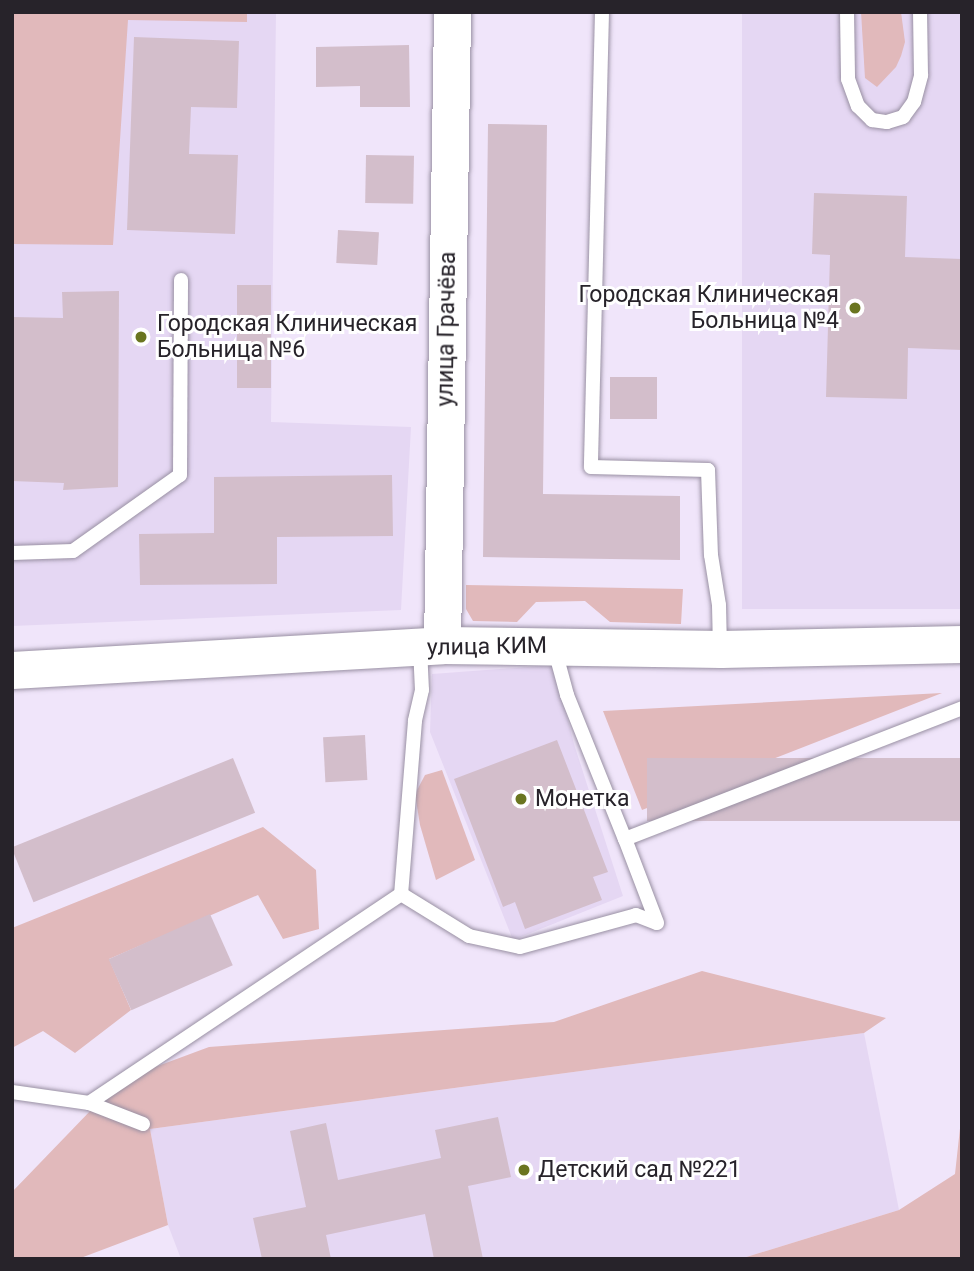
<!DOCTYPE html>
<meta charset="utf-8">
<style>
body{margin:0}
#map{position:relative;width:974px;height:1271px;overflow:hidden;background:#f0e5fa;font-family:Roboto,sans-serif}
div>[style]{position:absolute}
.built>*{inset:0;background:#e5d7f3;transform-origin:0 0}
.green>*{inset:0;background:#e1b9bb}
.building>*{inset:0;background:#d3becb;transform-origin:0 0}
.roads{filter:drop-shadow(0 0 2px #9990a3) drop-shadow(0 0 2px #9990a3)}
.lane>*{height:14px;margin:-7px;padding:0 7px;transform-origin:7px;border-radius:7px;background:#fff}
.secondary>*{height:37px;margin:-18.5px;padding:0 18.5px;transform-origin:18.5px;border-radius:18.5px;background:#fff}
.dots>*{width:19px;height:19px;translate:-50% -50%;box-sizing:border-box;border:4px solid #fff;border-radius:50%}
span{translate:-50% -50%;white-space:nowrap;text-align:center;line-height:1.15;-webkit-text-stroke:6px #fff;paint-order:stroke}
.poi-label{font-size:23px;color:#27232a}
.right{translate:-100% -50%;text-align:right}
.left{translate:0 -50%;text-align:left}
.street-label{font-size:23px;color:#27232a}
.frame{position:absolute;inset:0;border:14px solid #27232a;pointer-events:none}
</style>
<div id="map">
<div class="built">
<i style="clip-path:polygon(12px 12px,276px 12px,271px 422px,411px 427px,401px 610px,12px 626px)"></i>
<i style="left:742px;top:12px;width:220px;height:597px"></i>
<i style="clip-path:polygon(554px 665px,574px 744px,623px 896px,513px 940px,430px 732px,432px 674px)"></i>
<i style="clip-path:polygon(864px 1033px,899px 1210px,740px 1259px,181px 1259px,168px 1225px,150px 1129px)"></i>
</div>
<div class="green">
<i style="clip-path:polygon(12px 12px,247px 12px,247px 22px,128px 20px,113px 245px,12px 244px)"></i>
<i style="clip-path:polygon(861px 12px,901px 12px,905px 42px,901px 56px,896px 67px,877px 87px,865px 78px)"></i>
<i style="clip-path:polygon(466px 585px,683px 589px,681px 624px,610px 622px,585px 601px,536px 602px,517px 622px,473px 621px,466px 609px)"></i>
<i style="clip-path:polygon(942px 693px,642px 810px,603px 711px)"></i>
<i style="clip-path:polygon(442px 770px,475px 860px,436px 880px,420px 825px,415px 794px,425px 775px)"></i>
<i style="clip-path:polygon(263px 827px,316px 870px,319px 929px,283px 939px,258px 895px,109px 959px,131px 1010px,75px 1053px,43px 1031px,12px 1048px,12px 928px)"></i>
<i style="clip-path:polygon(702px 971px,886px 1018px,864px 1033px,150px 1129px,168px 1225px,78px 1259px,12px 1259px,12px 1192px,120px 1080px,209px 1047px,554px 1022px)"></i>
<i style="clip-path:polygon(962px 1110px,962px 1259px,740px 1259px,899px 1210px,955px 1174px)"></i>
</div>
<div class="building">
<i style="clip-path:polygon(134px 37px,239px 41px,237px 108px,191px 107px,189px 154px,238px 155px,235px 234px,127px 230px)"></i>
<i style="clip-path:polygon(409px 45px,410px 107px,360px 107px,360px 86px,316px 87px,316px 47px)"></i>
<i style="clip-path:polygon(488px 124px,547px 125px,543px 494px,680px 496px,680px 560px,483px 557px)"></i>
<i style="left:366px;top:155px;width:48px;height:48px;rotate:1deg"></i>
<i style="clip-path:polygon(814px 193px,907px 196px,905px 257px,962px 259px,962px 350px,908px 348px,907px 399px,826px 397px,830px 255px,812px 254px)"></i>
<i style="left:338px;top:230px;width:41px;height:33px;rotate:3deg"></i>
<i style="left:237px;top:285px;width:34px;height:103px"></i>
<i style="clip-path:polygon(119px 291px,118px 487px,63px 490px,64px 483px,12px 481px,12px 317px,63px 318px,62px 292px)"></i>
<i style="left:657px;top:377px;width:42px;height:47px;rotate:90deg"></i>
<i style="clip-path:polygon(392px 475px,393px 536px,277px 537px,277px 584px,140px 585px,139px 534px,214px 533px,214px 477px)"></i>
<i style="left:365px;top:735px;width:45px;height:42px;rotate:87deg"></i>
<i style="clip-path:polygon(557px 740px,608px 872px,593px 877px,602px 900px,525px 929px,515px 902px,503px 907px,454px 779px)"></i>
<i style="left:233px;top:758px;width:59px;height:239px;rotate:68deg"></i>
<i style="left:962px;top:758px;width:63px;height:315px;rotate:90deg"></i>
<i style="left:210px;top:914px;width:56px;height:111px;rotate:66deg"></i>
<i style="clip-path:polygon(498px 1117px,511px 1177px,468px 1186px,483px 1259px,434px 1259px,425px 1214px,326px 1235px,331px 1259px,262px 1259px,253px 1218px,306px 1207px,290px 1131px,326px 1123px,338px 1180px,441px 1158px,435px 1130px)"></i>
</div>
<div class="roads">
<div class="lane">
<i style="left:602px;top:12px;width:455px;rotate:91.4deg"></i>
<i style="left:591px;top:467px;width:117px;rotate:1.5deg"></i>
<i style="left:708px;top:470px;width:85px;rotate:88deg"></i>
<i style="left:711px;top:555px;width:51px;rotate:80.9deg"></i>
<i style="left:719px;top:605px;width:43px;rotate:88.7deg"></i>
<i style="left:847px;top:12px;width:67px;rotate:89.1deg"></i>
<i style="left:848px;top:79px;width:29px;rotate:70deg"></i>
<i style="left:858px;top:106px;width:20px;rotate:45deg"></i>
<i style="left:872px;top:120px;width:15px;rotate:8deg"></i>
<i style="left:887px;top:122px;width:17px;rotate:-17deg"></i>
<i style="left:903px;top:117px;width:19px;rotate:-54deg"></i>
<i style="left:914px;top:102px;width:28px;rotate:-75deg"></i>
<i style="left:921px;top:75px;width:63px;rotate:-90.9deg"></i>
<i style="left:12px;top:553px;width:61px;rotate:-1.9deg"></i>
<i style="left:73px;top:551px;width:131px;rotate:-35.4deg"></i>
<i style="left:180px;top:475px;width:195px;rotate:-89.7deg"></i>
<i style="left:554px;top:647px;width:50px;rotate:74.8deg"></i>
<i style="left:567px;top:695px;width:155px;rotate:68.1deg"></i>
<i style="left:625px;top:839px;width:362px;rotate:-21.2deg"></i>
<i style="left:420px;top:648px;width:42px;rotate:87.3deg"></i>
<i style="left:422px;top:690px;width:32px;rotate:103deg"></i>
<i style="left:415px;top:721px;width:174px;rotate:94.6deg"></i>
<i style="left:401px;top:894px;width:80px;rotate:31.7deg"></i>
<i style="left:469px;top:936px;width:52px;rotate:12.2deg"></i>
<i style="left:520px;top:947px;width:120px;rotate:-15.4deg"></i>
<i style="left:636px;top:915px;width:22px;rotate:21deg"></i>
<i style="left:625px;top:839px;width:90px;rotate:69.1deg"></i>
<i style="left:12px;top:1092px;width:78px;rotate:8.1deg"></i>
<i style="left:89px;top:1103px;width:376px;rotate:-33.8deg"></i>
<i style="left:89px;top:1103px;width:58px;rotate:21.3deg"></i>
</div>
<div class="secondary">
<i style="left:442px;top:645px;width:633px;rotate:-89.09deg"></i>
<i style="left:12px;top:670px;width:431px;rotate:-3.3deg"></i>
<i style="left:442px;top:645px;width:279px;rotate:0.8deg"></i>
<i style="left:721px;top:649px;width:241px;rotate:-1.2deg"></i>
</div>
</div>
<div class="dots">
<i style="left:855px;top:308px;background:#6a7520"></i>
<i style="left:141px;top:337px;background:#6a7520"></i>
<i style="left:521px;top:799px;background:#6a7520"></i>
<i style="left:524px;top:1170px;background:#6a7520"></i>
</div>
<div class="poi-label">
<span class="right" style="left:839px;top:308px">Городская Клиническая<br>Больница №4</span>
<span class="left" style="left:157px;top:337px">Городская Клиническая<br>Больница №6</span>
<span class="left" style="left:535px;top:799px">Монетка</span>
<span class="left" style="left:538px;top:1170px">Детский сад №221</span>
</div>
<div class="street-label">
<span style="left:447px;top:329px;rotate:-89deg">улица Грачёва</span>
<span style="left:487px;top:647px;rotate:-1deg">улица КИМ</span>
</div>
<div class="frame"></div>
</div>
